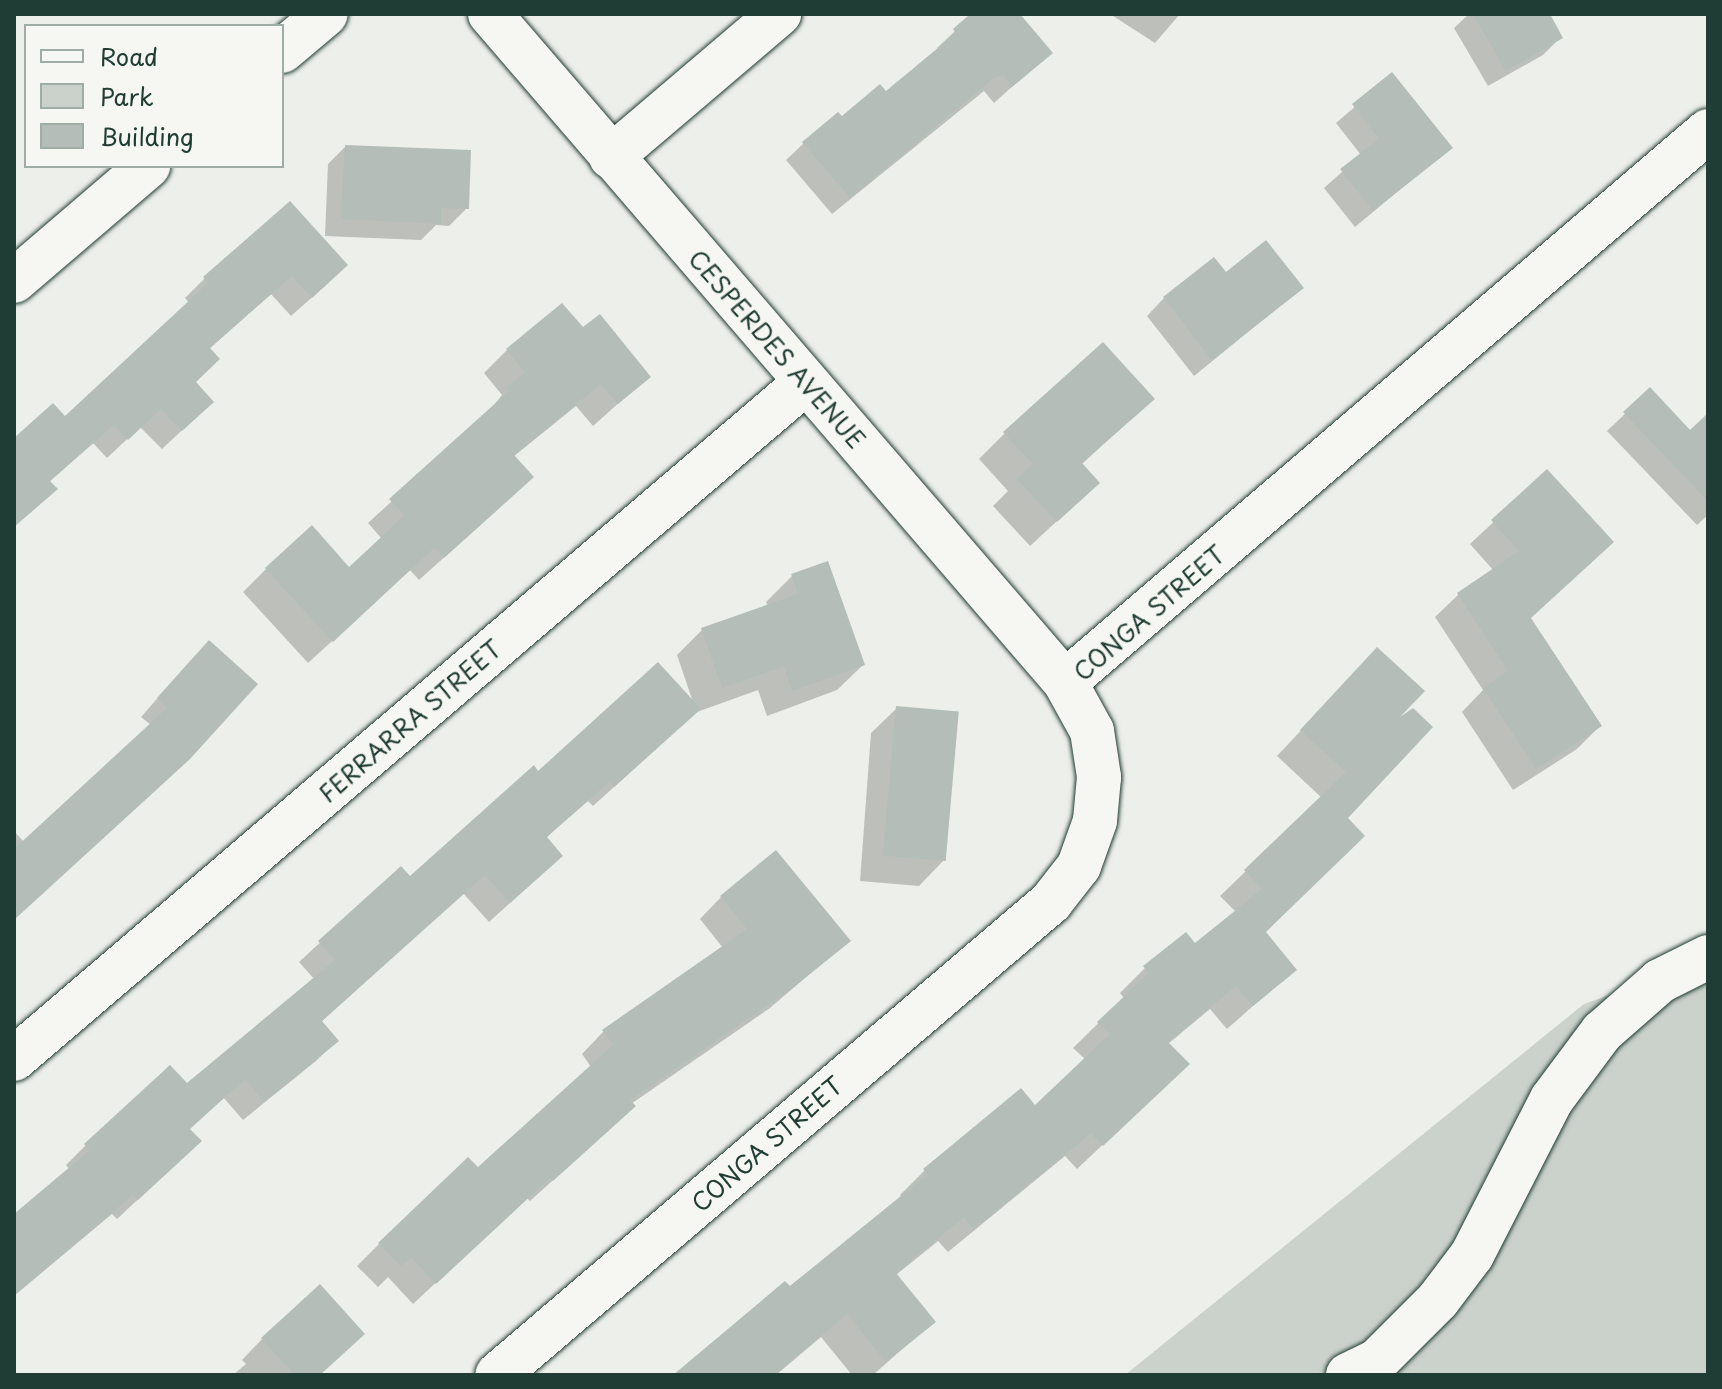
<!DOCTYPE html>
<style>
body{margin:0}
#map{position:relative;width:1722px;height:1389px;overflow:hidden;background:#edefea;font-family:"Playpen Sans",sans-serif}
div>[style]{position:absolute}
.green>*{inset:0;background:#cbd2cc}
.shadow>*{inset:0;background:#0003}
.building>*{inset:0;background:#b4bdb8;transform-origin:0 0}
.roads{filter:drop-shadow(0 0 2px #1f3d34) drop-shadow(0 0 2px #1f3d34)}
.minor>*{height:44px;margin:-22px;padding:0 22px;transform-origin:22px;border-radius:22px;background:#f6f6f2}
span{translate:-50% -50%;white-space:nowrap;text-align:center;line-height:1.15;-webkit-text-stroke:6px #f6f6f2;paint-order:stroke}
.street-label{font-size:24px;color:#1f3d34}
.frame{position:absolute;inset:0;border:16px solid #1f3d34;pointer-events:none}
.legend{position:absolute;left:24px;top:24px;width:260px;height:144px;box-sizing:border-box;background:#f6f6f2;border:2px solid #a0aca6;margin:0;padding:10px 14px;list-style:none;font-size:24px;color:#1f3d34}
.legend li{display:flex;align-items:center;gap:16px;height:40px}
.legend b{width:40px;border:2px solid #a0aca6}
</style>
<div id="map">
<div class="green">
<i style="clip-path:polygon(1708px 960px,1708px 1375px,1125px 1375px,1584px 1004px)"></i>
</div>
<div class="shadow">
<i style="clip-path:polygon(973px 14px,1017px 14px,1050px 53px,994px 103px,984px 91px,832px 214px,786px 160px,804px 143px,886px 93px,939px 50px,937px 48px)"></i>
<i style="clip-path:polygon(1110px 14px,1180px 14px,1155px 43px)"></i>
<i style="clip-path:polygon(1469px 14px,1547px 14px,1561px 37px,1543px 55px,1488px 86px,1454px 28px)"></i>
<i style="clip-path:polygon(1392px 75px,1450px 148px,1355px 227px,1324px 188px,1361px 155px,1336px 123px)"></i>
<i style="clip-path:polygon(345px 147px,467px 208px,449px 226px,436px 225px,421px 240px,325px 236px,328px 164px)"></i>
<i style="clip-path:polygon(290px 203px,326px 285px,291px 316px,271px 294px,208px 350px,194px 383px,192px 421px,162px 449px,140px 427px,107px 458px,93px 443px,49px 482px,14px 527px,14px 440px,65px 419px,189px 303px,185px 298px,204px 279px)"></i>
<i style="clip-path:polygon(1225px 274px,1302px 288px,1194px 376px,1147px 316px,1164px 298px)"></i>
<i style="clip-path:polygon(582px 330px,649px 376px,593px 426px,576px 406px,513px 457px,508px 500px,419px 580px,410px 570px,308px 663px,243px 592px,266px 569px,349px 570px,382px 539px,368px 523px,486px 415px,502px 395px,484px 373px,507px 350px)"></i>
<i style="clip-path:polygon(1650px 390px,1690px 433px,1708px 416px,1708px 515px,1697px 525px,1607px 431px)"></i>
<i style="clip-path:polygon(1152px 399px,1081px 465px,1098px 483px,1030px 546px,993px 506px,1008px 491px,979px 459px,1005px 433px)"></i>
<i style="clip-path:polygon(1547px 472px,1529px 619px,1600px 726px,1577px 749px,1513px 790px,1462px 712px,1483px 690px,1435px 617px,1458px 595px,1494px 571px,1470px 544px)"></i>
<i style="clip-path:polygon(792px 576px,863px 665px,837px 690px,767px 716px,758px 690px,697px 712px,593px 806px,588px 801px,545px 838px,541px 875px,489px 922px,463px 893px,321px 1022px,336px 1041px,316px 1061px,243px 1120px,223px 1097px,188px 1130px,179px 1161px,117px 1219px,112px 1214px,14px 1296px,14px 1217px,70px 1170px,66px 1165px,86px 1145px,187px 1086px,315px 980px,299px 962px,401px 868px,410px 878px,538px 773px,694px 705px,677px 655px,702px 630px,768px 607px,766px 602px)"></i>
<i style="clip-path:polygon(191px 660px,171px 776px,14px 919px,14px 831px,24px 842px,151px 725px,141px 717px)"></i>
<i style="clip-path:polygon(1353px 675px,1392px 723px,1345px 818px,1263px 933px,1294px 970px,1227px 1029px,1210px 1009px,1168px 1044px,1162px 1089px,1077px 1169px,1065px 1156px,948px 1252px,938px 1241px,896px 1275px,933px 1322px,873px 1375px,852px 1375px,821px 1337px,776px 1375px,677px 1375px,902px 1198px,900px 1195px,925px 1170px,1035px 1108px,1086px 1060px,1073px 1048px,1124px 998px,1120px 993px,1145px 968px,1194px 946px,1236px 912px,1220px 896px,1322px 798px,1277px 756px)"></i>
<i style="clip-path:polygon(897px 708px,944px 860px,919px 886px,860px 881px,871px 733px)"></i>
<i style="clip-path:polygon(721px 897px,848px 941px,770px 1008px,631px 1104px,611px 1128px,530px 1201px,527px 1198px,413px 1304px,388px 1277px,378px 1287px,357px 1266px,379px 1244px,468px 1160px,477px 1170px,591px 1067px,582px 1054px,603px 1032px,723px 948px,700px 919px)"></i>
<i style="clip-path:polygon(262px 1339px,320px 1375px,233px 1375px,246px 1364px,242px 1360px)"></i>
</div>
<div class="building">
<i style="clip-path:polygon(970px 14px,1020px 14px,1053px 53px,1012px 87px,1003px 75px,994px 78px,850px 198px,802px 142px,838px 112px,842px 116px,880px 84px,886px 91px,956px 33px,953px 29px)"></i>
<i style="clip-path:polygon(1473px 14px,1550px 14px,1563px 38px,1506px 71px)"></i>
<i style="clip-path:polygon(1392px 72px,1453px 148px,1373px 211px,1340px 169px,1379px 139px,1352px 104px)"></i>
<i style="clip-path:polygon(345px 145px,471px 150px,469px 209px,441px 208px,441px 224px,341px 219px)"></i>
<i style="clip-path:polygon(290px 201px,348px 265px,312px 298px,292px 276px,210px 348px,220px 359px,196px 382px,214px 402px,182px 431px,161px 409px,128px 440px,114px 425px,50px 481px,58px 489px,14px 527px,14px 438px,53px 403px,65px 416px,208px 283px,203px 277px)"></i>
<i style="clip-path:polygon(1266px 240px,1304px 288px,1212px 360px,1163px 297px,1214px 257px,1226px 272px)"></i>
<i style="clip-path:polygon(562px 303px,583px 327px,600px 314px,651px 377px,618px 404px,601px 384px,514px 455px,534px 477px,444px 558px,434px 548px,333px 642px,265px 568px,312px 525px,349px 567px,405px 515px,389px 499px,509px 391px,506px 388px,525px 372px,506px 349px)"></i>
<i style="clip-path:polygon(1103px 342px,1155px 399px,1082px 463px,1100px 483px,1057px 522px,1017px 479px,1033px 464px,1003px 432px)"></i>
<i style="clip-path:polygon(1650px 387px,1690px 430px,1708px 413px,1708px 501px,1623px 412px)"></i>
<i style="clip-path:polygon(1547px 469px,1614px 542px,1531px 618px,1602px 726px,1536px 769px,1483px 688px,1508px 671px,1457px 593px,1519px 551px,1491px 520px)"></i>
<i style="clip-path:polygon(828px 561px,865px 665px,792px 691px,784px 666px,722px 688px,701px 628px,798px 594px,791px 574px)"></i>
<i style="clip-path:polygon(209px 640px,258px 684px,190px 759px,14px 920px,14px 849px,167px 708px,157px 698px)"></i>
<i style="clip-path:polygon(1377px 647px,1425px 691px,1400px 717px,1413px 708px,1433px 727px,1348px 818px,1365px 836px,1266px 932px,1297px 970px,1253px 1006px,1236px 986px,1168px 1042px,1190px 1064px,1103px 1146px,1091px 1133px,974px 1229px,964px 1217px,896px 1273px,936px 1322px,886px 1362px,847px 1314px,774px 1375px,673px 1375px,785px 1281px,790px 1286px,928px 1174px,923px 1169px,1021px 1088px,1035px 1105px,1110px 1034px,1097px 1022px,1149px 973px,1143px 966px,1186px 932px,1195px 943px,1262px 889px,1244px 870px,1346px 772px,1300px 730px)"></i>
<i style="clip-path:polygon(658px 662px,701px 709px,614px 787px,609px 782px,547px 837px,563px 856px,510px 903px,485px 875px,322px 1021px,339px 1041px,264px 1102px,245px 1079px,190px 1129px,202px 1141px,138px 1200px,133px 1195px,14px 1295px,14px 1214px,90px 1150px,84px 1144px,170px 1065px,187px 1083px,335px 960px,318px 941px,401px 866px,410px 876px,534px 765px,538px 771px)"></i>
<i style="left:896px;top:706px;width:63px;height:150px;rotate:5deg"></i>
<i style="clip-path:polygon(776px 850px,851px 941px,795px 986px,630px 1100px,636px 1106px,553px 1181px,550px 1178px,436px 1284px,411px 1257px,401px 1266px,378px 1243px,468px 1157px,478px 1167px,613px 1045px,602px 1030px,747px 929px,720px 896px)"></i>
<i style="clip-path:polygon(320px 1284px,365px 1334px,320px 1375px,295px 1375px,261px 1338px)"></i>
</div>
<div class="roads">
<div class="minor">
<i style="left:490px;top:14px;width:881px;rotate:49.28deg"></i>
<i style="left:1065px;top:682px;width:56px;rotate:61.1deg"></i>
<i style="left:1092px;top:731px;width:47px;rotate:81.3deg"></i>
<i style="left:1099px;top:777px;width:44px;rotate:95.2deg"></i>
<i style="left:1095px;top:821px;width:48px;rotate:109.6deg"></i>
<i style="left:1079px;top:866px;width:46px;rotate:127.9deg"></i>
<i style="left:1051px;top:902px;width:728px;rotate:139.51deg"></i>
<i style="left:282px;top:51px;width:57px;rotate:-40.1deg"></i>
<i style="left:611px;top:157px;width:221px;rotate:-40.4deg"></i>
<i style="left:14px;top:281px;width:177px;rotate:-40.6deg"></i>
<i style="left:1065px;top:682px;width:847px;rotate:-40.59deg"></i>
<i style="left:14px;top:1059px;width:1041px;rotate:-40.52deg"></i>
<i style="left:1348px;top:1375px;width:32px;rotate:-26deg"></i>
<i style="left:1377px;top:1361px;width:86px;rotate:-45deg"></i>
<i style="left:1438px;top:1300px;width:56px;rotate:-52.9deg"></i>
<i style="left:1472px;top:1255px;width:175px;rotate:-62.9deg"></i>
<i style="left:1552px;top:1099px;width:84px;rotate:-53.3deg"></i>
<i style="left:1602px;top:1032px;width:77px;rotate:-41.3deg"></i>
<i style="left:1660px;top:981px;width:54px;rotate:-26.6deg"></i>
</div>
</div>
<div class="street-label">
<span style="left:777px;top:349px;rotate:49deg">CESPERDES AVENUE</span>
<span style="left:1149px;top:613px;rotate:-41deg">CONGA STREET</span>
<span style="left:410px;top:721px;rotate:-41deg">FERRARRA STREET</span>
<span style="left:767px;top:1144px;rotate:-41deg">CONGA STREET</span>
</div>
<div class="frame"></div>
<ul class="legend">
<li><b style="height:10px;background:#f6f6f2"></b>Road</li>
<li><b style="height:22px;background:#cbd2cc"></b>Park</li>
<li><b style="height:22px;background:#b4bdb8"></b>Building</li>
</ul>
</div>
